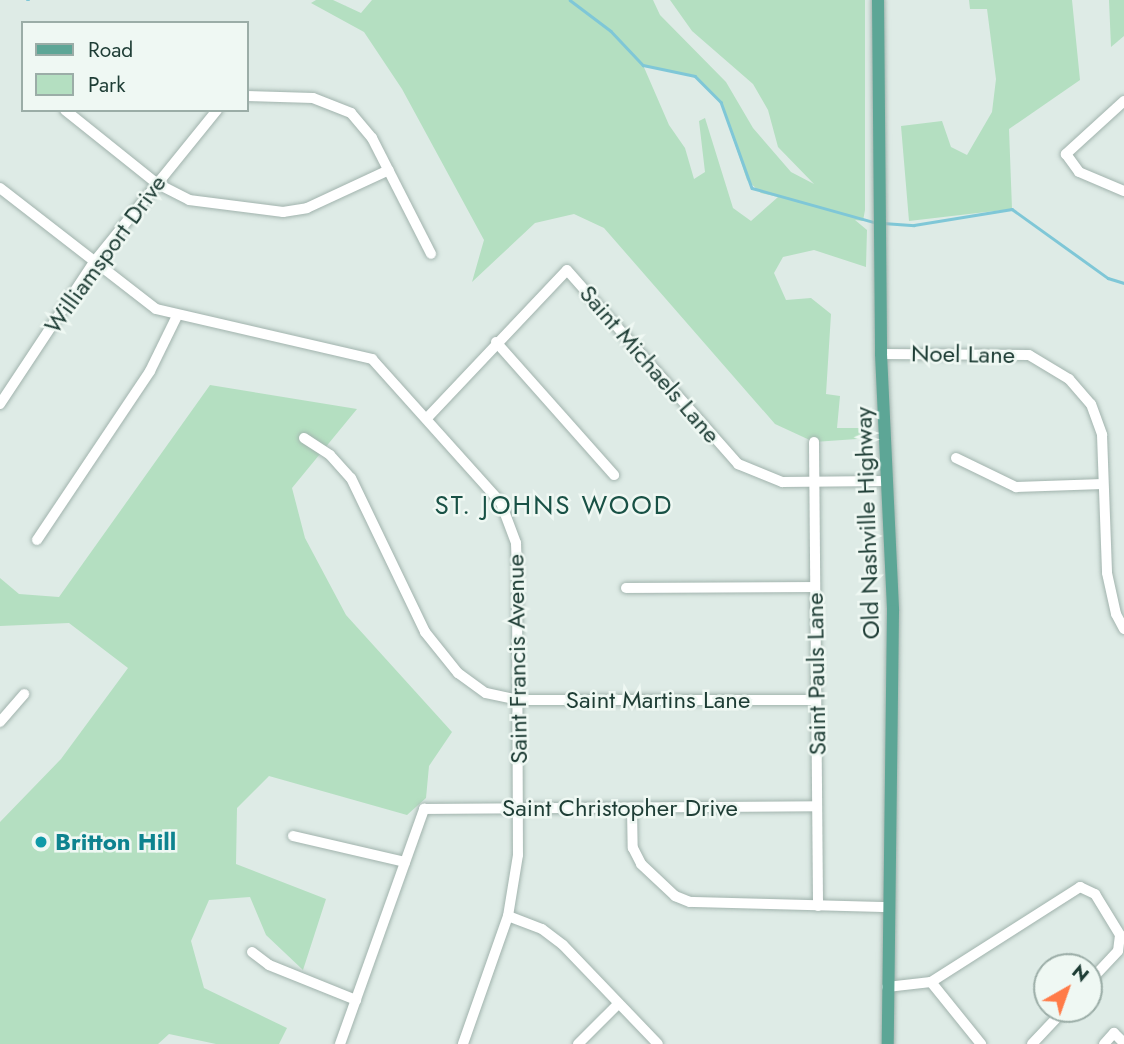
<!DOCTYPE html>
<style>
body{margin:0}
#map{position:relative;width:1124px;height:1044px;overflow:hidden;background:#deebe6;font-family:Jost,sans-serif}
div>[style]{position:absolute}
.green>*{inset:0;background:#b4dfc1}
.stream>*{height:2.5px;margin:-1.25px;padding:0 1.25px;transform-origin:1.25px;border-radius:1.25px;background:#7fc7d7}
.roads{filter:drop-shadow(0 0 2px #a1b3ad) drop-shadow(0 0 2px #a1b3ad)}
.minor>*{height:10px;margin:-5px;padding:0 5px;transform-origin:5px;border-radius:5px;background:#fff}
.major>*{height:12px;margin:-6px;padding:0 6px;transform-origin:6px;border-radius:6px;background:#5da696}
.dots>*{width:19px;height:19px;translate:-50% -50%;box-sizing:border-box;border:4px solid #eff8f3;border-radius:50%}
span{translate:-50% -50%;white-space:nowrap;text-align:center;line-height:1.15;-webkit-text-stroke:5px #eff8f3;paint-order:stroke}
.street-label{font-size:24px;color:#1e3d35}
.culture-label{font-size:24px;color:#0d838f;font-weight:700}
.left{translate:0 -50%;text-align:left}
.neighbourhood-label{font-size:26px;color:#185145;letter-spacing:2px}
.legend{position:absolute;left:21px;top:21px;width:228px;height:91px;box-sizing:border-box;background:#eff8f3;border:2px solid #9bada7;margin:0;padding:9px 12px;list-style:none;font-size:21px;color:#1e3d35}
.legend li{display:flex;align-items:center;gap:14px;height:35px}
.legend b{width:35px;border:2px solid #9bada7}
.north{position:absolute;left:1033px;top:953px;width:70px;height:70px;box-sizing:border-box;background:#eff8f3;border:2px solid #9bada7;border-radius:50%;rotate:40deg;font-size:19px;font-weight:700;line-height:28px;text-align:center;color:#1e3d35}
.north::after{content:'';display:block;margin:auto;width:24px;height:32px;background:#ff7b48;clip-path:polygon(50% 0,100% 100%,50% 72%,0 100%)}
</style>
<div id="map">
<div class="green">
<i style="clip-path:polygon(evenodd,316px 0,333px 0,361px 13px,372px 0,653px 0,660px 15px,726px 82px,753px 128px,791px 172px,814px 184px,778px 147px,768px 110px,753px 84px,692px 31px,670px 0,865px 0,865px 210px,863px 221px,855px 220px,867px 230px,866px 267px,814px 250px,783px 257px,774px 273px,786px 300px,811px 298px,831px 314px,826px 394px,840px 396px,837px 428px,870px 428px,871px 438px,814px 442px,775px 424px,604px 228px,574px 214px,535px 223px,472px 282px,484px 240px,402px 89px,364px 32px,311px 3px,316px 0,643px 65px,695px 76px,721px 102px,747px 180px,761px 193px,778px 197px,751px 221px,733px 208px,705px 118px,699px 121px,705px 172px,694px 179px,685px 148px,669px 125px,643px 65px)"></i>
<i style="clip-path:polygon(969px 0,1072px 0,1080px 80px,1009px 129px,1012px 209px,909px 221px,901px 126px,942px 121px,951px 147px,967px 155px,992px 112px,996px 79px,987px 9px,970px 9px)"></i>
<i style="clip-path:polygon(1109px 0,1124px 0,1124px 36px,1111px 47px)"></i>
<i style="clip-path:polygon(210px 385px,357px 409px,292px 488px,305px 538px,346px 615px,452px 732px,429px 766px,426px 798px,407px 815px,269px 776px,237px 808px,236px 864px,326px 899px,303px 970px,266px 935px,250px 897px,209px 900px,191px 941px,204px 988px,287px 1028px,279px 1044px,216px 1044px,169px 1034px,158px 1044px,0 1044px,0 822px,61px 759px,128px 668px,69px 623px,0 626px,0 578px,19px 594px,59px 597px)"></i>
</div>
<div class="stream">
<i style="left:27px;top:0;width:2px"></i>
<i style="left:570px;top:0;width:51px;rotate:37.1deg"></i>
<i style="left:611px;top:31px;width:47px;rotate:46.7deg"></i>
<i style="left:643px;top:65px;width:53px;rotate:11.9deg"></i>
<i style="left:695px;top:76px;width:37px;rotate:45deg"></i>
<i style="left:721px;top:102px;width:91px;rotate:70.2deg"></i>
<i style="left:752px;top:188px;width:130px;rotate:15.6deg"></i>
<i style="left:883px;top:223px;width:31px;rotate:4deg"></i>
<i style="left:914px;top:225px;width:99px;rotate:-9.3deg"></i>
<i style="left:1012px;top:209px;width:118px;rotate:35.7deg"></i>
<i style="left:1108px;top:278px;width:17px;rotate:17deg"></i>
</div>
<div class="roads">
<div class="minor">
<i style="left:247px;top:96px;width:66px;rotate:1.7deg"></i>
<i style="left:313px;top:98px;width:41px;rotate:21.5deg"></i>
<i style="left:351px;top:113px;width:33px;rotate:50deg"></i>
<i style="left:372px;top:138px;width:130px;rotate:63deg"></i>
<i style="left:1124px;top:101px;width:79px;rotate:137.6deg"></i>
<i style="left:1066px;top:154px;width:22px;rotate:54deg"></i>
<i style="left:1079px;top:172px;width:49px;rotate:22.9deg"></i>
<i style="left:65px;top:110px;width:117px;rotate:38.7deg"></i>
<i style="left:156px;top:183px;width:37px;rotate:27deg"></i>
<i style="left:189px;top:200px;width:95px;rotate:7.3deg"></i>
<i style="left:283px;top:212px;width:24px;rotate:-9deg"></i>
<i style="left:307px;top:208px;width:90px;rotate:-24.9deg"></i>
<i style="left:0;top:188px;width:197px;rotate:37.8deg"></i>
<i style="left:156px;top:309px;width:222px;rotate:13deg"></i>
<i style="left:372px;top:359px;width:193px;rotate:48.1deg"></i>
<i style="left:501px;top:503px;width:43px;rotate:69.4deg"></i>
<i style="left:516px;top:543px;width:33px;rotate:88deg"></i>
<i style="left:517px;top:576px;width:279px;rotate:89.8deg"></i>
<i style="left:518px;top:855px;width:62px;rotate:99.3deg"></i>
<i style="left:508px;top:916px;width:136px;rotate:109.4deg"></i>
<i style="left:496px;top:342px;width:178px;rotate:48.4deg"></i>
<i style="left:881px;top:354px;width:148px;rotate:0.4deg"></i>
<i style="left:1029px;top:355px;width:47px;rotate:31deg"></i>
<i style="left:1069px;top:379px;width:33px;rotate:49deg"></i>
<i style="left:1091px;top:404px;width:33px;rotate:70deg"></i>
<i style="left:1102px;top:435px;width:138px;rotate:87.9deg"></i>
<i style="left:1107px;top:573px;width:42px;rotate:77.6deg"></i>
<i style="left:1116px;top:614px;width:17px;rotate:62deg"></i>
<i style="left:0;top:404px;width:170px;rotate:-56.5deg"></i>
<i style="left:94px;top:262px;width:196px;rotate:-51deg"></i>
<i style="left:428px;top:417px;width:202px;rotate:-46.6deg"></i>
<i style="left:567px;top:270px;width:259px;rotate:48.6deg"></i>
<i style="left:738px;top:464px;width:48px;rotate:22.2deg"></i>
<i style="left:782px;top:482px;width:103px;rotate:-0.6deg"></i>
<i style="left:304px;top:438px;width:31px;rotate:33deg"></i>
<i style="left:330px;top:455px;width:31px;rotate:48deg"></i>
<i style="left:351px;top:478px;width:171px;rotate:64.3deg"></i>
<i style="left:425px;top:632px;width:53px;rotate:51.2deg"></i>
<i style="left:458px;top:673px;width:34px;rotate:36deg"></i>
<i style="left:486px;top:693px;width:34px;rotate:12deg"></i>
<i style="left:519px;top:700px;width:297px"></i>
<i style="left:814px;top:442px;width:464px;rotate:89.5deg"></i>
<i style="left:956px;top:458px;width:67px;rotate:25.8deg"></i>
<i style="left:1016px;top:487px;width:87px;rotate:-2deg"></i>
<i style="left:37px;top:540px;width:203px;rotate:-56.2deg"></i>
<i style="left:150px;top:371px;width:61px;rotate:-63.9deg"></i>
<i style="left:626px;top:588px;width:189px;rotate:-0.3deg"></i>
<i style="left:0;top:722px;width:37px;rotate:-49deg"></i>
<i style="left:632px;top:809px;width:39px;rotate:89deg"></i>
<i style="left:633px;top:848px;width:18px;rotate:63deg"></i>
<i style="left:641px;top:864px;width:47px;rotate:43.3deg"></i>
<i style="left:675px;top:896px;width:16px;rotate:22deg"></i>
<i style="left:690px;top:902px;width:197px;rotate:1.5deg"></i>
<i style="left:293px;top:836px;width:115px;rotate:13.1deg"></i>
<i style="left:508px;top:916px;width:36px;rotate:21deg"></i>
<i style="left:542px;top:929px;width:26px;rotate:37deg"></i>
<i style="left:563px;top:945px;width:137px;rotate:46.2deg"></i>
<i style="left:252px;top:952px;width:21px;rotate:37deg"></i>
<i style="left:269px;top:965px;width:94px;rotate:21.9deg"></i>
<i style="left:931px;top:982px;width:80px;rotate:51.1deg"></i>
<i style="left:887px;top:987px;width:44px;rotate:-6.5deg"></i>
<i style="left:931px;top:982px;width:177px;rotate:-32.5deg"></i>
<i style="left:1080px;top:887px;width:17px;rotate:25deg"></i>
<i style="left:1095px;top:894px;width:48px;rotate:58.6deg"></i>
<i style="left:1120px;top:935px;width:16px;rotate:97deg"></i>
<i style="left:1118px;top:951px;width:42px;rotate:133.1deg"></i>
<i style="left:340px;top:1044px;width:250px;rotate:-70.3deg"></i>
<i style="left:424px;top:809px;width:392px;rotate:-0.4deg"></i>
<i style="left:578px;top:1044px;width:57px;rotate:-45deg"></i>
<i style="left:1032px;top:1044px;width:48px;rotate:-46.7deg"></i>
<i style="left:1104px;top:1044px;width:15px;rotate:-48deg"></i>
<i style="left:1114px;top:1033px;width:14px;rotate:45deg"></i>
</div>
<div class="major">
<i style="left:878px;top:0;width:354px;rotate:89.5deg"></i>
<i style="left:881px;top:354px;width:257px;rotate:87.3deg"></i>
<i style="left:893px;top:611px;width:433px;rotate:90.7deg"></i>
</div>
</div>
<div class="dots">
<i style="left:41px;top:842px;background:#0f9aa8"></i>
</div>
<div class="street-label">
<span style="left:105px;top:254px;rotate:-54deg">Williamsport Drive</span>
<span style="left:963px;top:354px;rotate:1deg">Noel Lane</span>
<span style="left:650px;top:364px;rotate:49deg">Saint Michaels Lane</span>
<span style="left:867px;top:523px;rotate:-92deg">Old Nashville Highway</span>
<span style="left:517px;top:659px;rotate:-91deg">Saint Francis Avenue</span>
<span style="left:816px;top:674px;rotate:-91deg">Saint Pauls Lane</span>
<span style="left:658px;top:700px">Saint Martins Lane</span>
<span style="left:620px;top:808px">Saint Christopher Drive</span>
</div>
<div class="culture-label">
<span class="left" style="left:55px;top:842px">Britton Hill</span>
</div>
<div class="neighbourhood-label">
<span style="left:554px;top:506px">ST. JOHNS WOOD</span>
</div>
<ul class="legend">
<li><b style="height:9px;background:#5da696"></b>Road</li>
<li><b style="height:19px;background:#b4dfc1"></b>Park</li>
</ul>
<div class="north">N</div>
</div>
